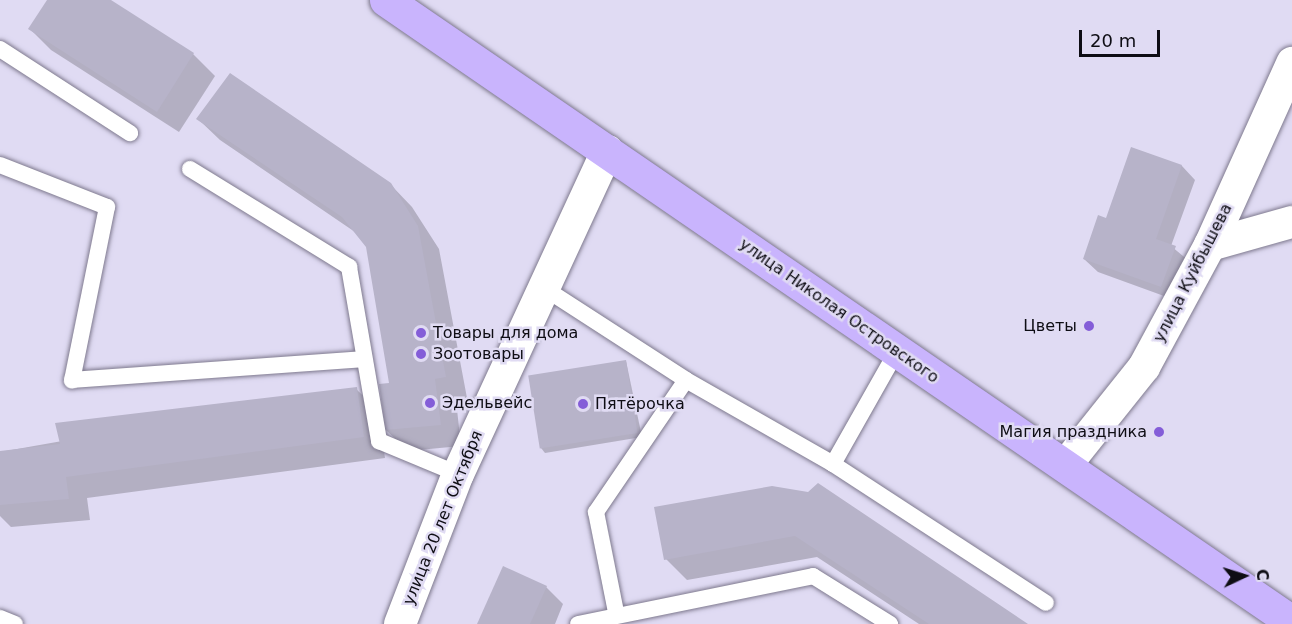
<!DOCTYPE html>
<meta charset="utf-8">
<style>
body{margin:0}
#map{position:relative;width:1292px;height:624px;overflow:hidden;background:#e0dbf3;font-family:"DejaVu Sans",sans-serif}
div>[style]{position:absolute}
.shadow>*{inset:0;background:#0003}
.building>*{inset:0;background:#b7b3c9;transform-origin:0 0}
.roads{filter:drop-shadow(0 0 2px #7e798e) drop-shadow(0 0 2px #7e798e)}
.service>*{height:16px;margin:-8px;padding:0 8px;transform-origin:8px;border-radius:8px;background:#fff}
.minor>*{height:32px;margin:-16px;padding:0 16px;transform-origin:16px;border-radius:16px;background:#fff}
.primary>*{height:33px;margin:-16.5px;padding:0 16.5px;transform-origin:16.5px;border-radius:16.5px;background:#c9b4fd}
.dots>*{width:16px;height:16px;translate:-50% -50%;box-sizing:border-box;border:3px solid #e0dbf3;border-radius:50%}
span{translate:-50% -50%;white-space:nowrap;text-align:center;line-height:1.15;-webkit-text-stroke:5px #e0dbf3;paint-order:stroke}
.street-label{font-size:16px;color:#0e0d14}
.poi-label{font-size:16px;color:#0e0d14}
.right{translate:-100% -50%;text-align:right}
.left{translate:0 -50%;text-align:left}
.north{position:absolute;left:1214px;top:546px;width:60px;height:60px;-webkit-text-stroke:4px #e0dbf3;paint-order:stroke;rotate:86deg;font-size:16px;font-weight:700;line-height:24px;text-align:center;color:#0e0d14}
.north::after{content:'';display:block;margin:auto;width:21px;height:27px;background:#0e0d14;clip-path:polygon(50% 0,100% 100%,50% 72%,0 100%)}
.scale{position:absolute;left:1079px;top:30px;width:81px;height:27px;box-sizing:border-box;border:3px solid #0e0d14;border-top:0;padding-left:8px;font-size:18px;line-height:21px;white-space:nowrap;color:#0e0d14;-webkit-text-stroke:4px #e0dbf3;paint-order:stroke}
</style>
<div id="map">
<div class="shadow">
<i style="clip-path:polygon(48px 0,109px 0,193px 54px,215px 76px,179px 132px,51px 50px,30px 29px)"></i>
<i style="clip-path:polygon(198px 119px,390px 184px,412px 207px,439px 249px,467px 398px,456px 400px,461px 446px,408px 451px,386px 430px,391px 384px,367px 246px,355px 232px,220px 140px)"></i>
<i style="clip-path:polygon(1132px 148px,1182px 166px,1195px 180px,1171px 246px,1189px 261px,1175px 300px,1098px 272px,1084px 259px,1107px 220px)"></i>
<i style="clip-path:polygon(626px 361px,642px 437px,545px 453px,541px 448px)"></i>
<i style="clip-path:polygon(356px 389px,378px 410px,385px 458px,87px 498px,90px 520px,11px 527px,0 516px,0 452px)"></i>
<i style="clip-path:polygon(772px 488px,1025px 624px,919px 624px,817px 557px,687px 580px,666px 559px)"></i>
<i style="clip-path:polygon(546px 587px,563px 604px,555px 624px,479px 624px)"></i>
</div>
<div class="building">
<i style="clip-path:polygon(47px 0,111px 0,194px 53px,157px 112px,28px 29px)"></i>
<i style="clip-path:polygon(230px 73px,391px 183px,418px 226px,446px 377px,435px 379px,441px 425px,385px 430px,379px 384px,389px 383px,366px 247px,342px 217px,196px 119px)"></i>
<i style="clip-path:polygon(1131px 147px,1182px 165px,1156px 239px,1176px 246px,1161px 287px,1083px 259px,1098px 215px,1106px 218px)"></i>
<i style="left:626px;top:360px;width:74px;height:99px;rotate:81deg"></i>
<i style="clip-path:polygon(357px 387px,364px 437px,66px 477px,69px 499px,0 505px,0 451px,60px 444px,55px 423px)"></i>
<i style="clip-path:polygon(818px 483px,1028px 624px,929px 624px,795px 536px,664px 560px,654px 507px,772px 486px,808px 492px)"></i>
<i style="clip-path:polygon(503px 566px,547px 586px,530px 624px,477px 624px)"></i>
</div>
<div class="roads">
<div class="service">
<i style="left:0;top:49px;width:155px;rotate:32.9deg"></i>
<i style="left:0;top:165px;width:115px;rotate:21.4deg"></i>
<i style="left:107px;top:207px;width:177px;rotate:101.4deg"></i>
<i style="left:72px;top:380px;width:293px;rotate:-4.1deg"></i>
<i style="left:190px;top:169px;width:187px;rotate:31.6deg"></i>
<i style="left:349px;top:267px;width:177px;rotate:80.2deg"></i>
<i style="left:379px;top:441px;width:86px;rotate:22.7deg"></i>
<i style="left:544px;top:288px;width:169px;rotate:32.9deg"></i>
<i style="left:686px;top:380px;width:160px;rotate:124.3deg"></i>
<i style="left:596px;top:512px;width:102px;rotate:78.7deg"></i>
<i style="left:686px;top:380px;width:169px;rotate:29.7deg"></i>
<i style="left:833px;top:464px;width:130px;rotate:-60.5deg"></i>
<i style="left:833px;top:464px;width:254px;rotate:33.1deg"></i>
<i style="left:0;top:618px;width:16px;rotate:22deg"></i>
<i style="left:578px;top:624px;width:240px;rotate:-11.5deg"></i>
<i style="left:813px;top:576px;width:91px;rotate:31.9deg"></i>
</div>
<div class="minor">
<i style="left:1210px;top:245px;width:85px;rotate:-15.7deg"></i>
<i style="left:1065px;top:466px;width:127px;rotate:-51.4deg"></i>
<i style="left:1144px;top:367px;width:139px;rotate:-61.6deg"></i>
<i style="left:1210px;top:245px;width:200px;rotate:-65.7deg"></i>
<i style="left:400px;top:624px;width:161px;rotate:-68.9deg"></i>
<i style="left:458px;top:474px;width:356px;rotate:-65.2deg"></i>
</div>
<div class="primary">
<i style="left:386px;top:0;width:1099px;rotate:34.47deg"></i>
</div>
</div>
<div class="dots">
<i style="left:1089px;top:326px;background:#845dd8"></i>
<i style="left:421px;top:333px;background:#845dd8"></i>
<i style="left:421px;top:354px;background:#845dd8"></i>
<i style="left:430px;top:403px;background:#845dd8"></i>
<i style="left:583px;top:404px;background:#845dd8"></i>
<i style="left:1159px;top:432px;background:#845dd8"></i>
</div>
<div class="street-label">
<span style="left:1193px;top:273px;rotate:-63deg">улица Куйбышева</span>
<span style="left:839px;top:311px;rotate:35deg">улица Николая Островского</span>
<span style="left:443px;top:518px;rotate:-68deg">улица 20 лет Октября</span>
</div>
<div class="poi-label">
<span class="right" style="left:1077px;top:326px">Цветы</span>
<span class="left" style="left:433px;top:333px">Товары для дома</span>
<span class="left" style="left:433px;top:354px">Зоотовары</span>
<span class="left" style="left:442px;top:403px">Эдельвейс</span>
<span class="left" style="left:595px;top:404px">Пятёрочка</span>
<span class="right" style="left:1147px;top:432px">Магия праздника</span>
</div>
<div class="north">С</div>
<div class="scale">20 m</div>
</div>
